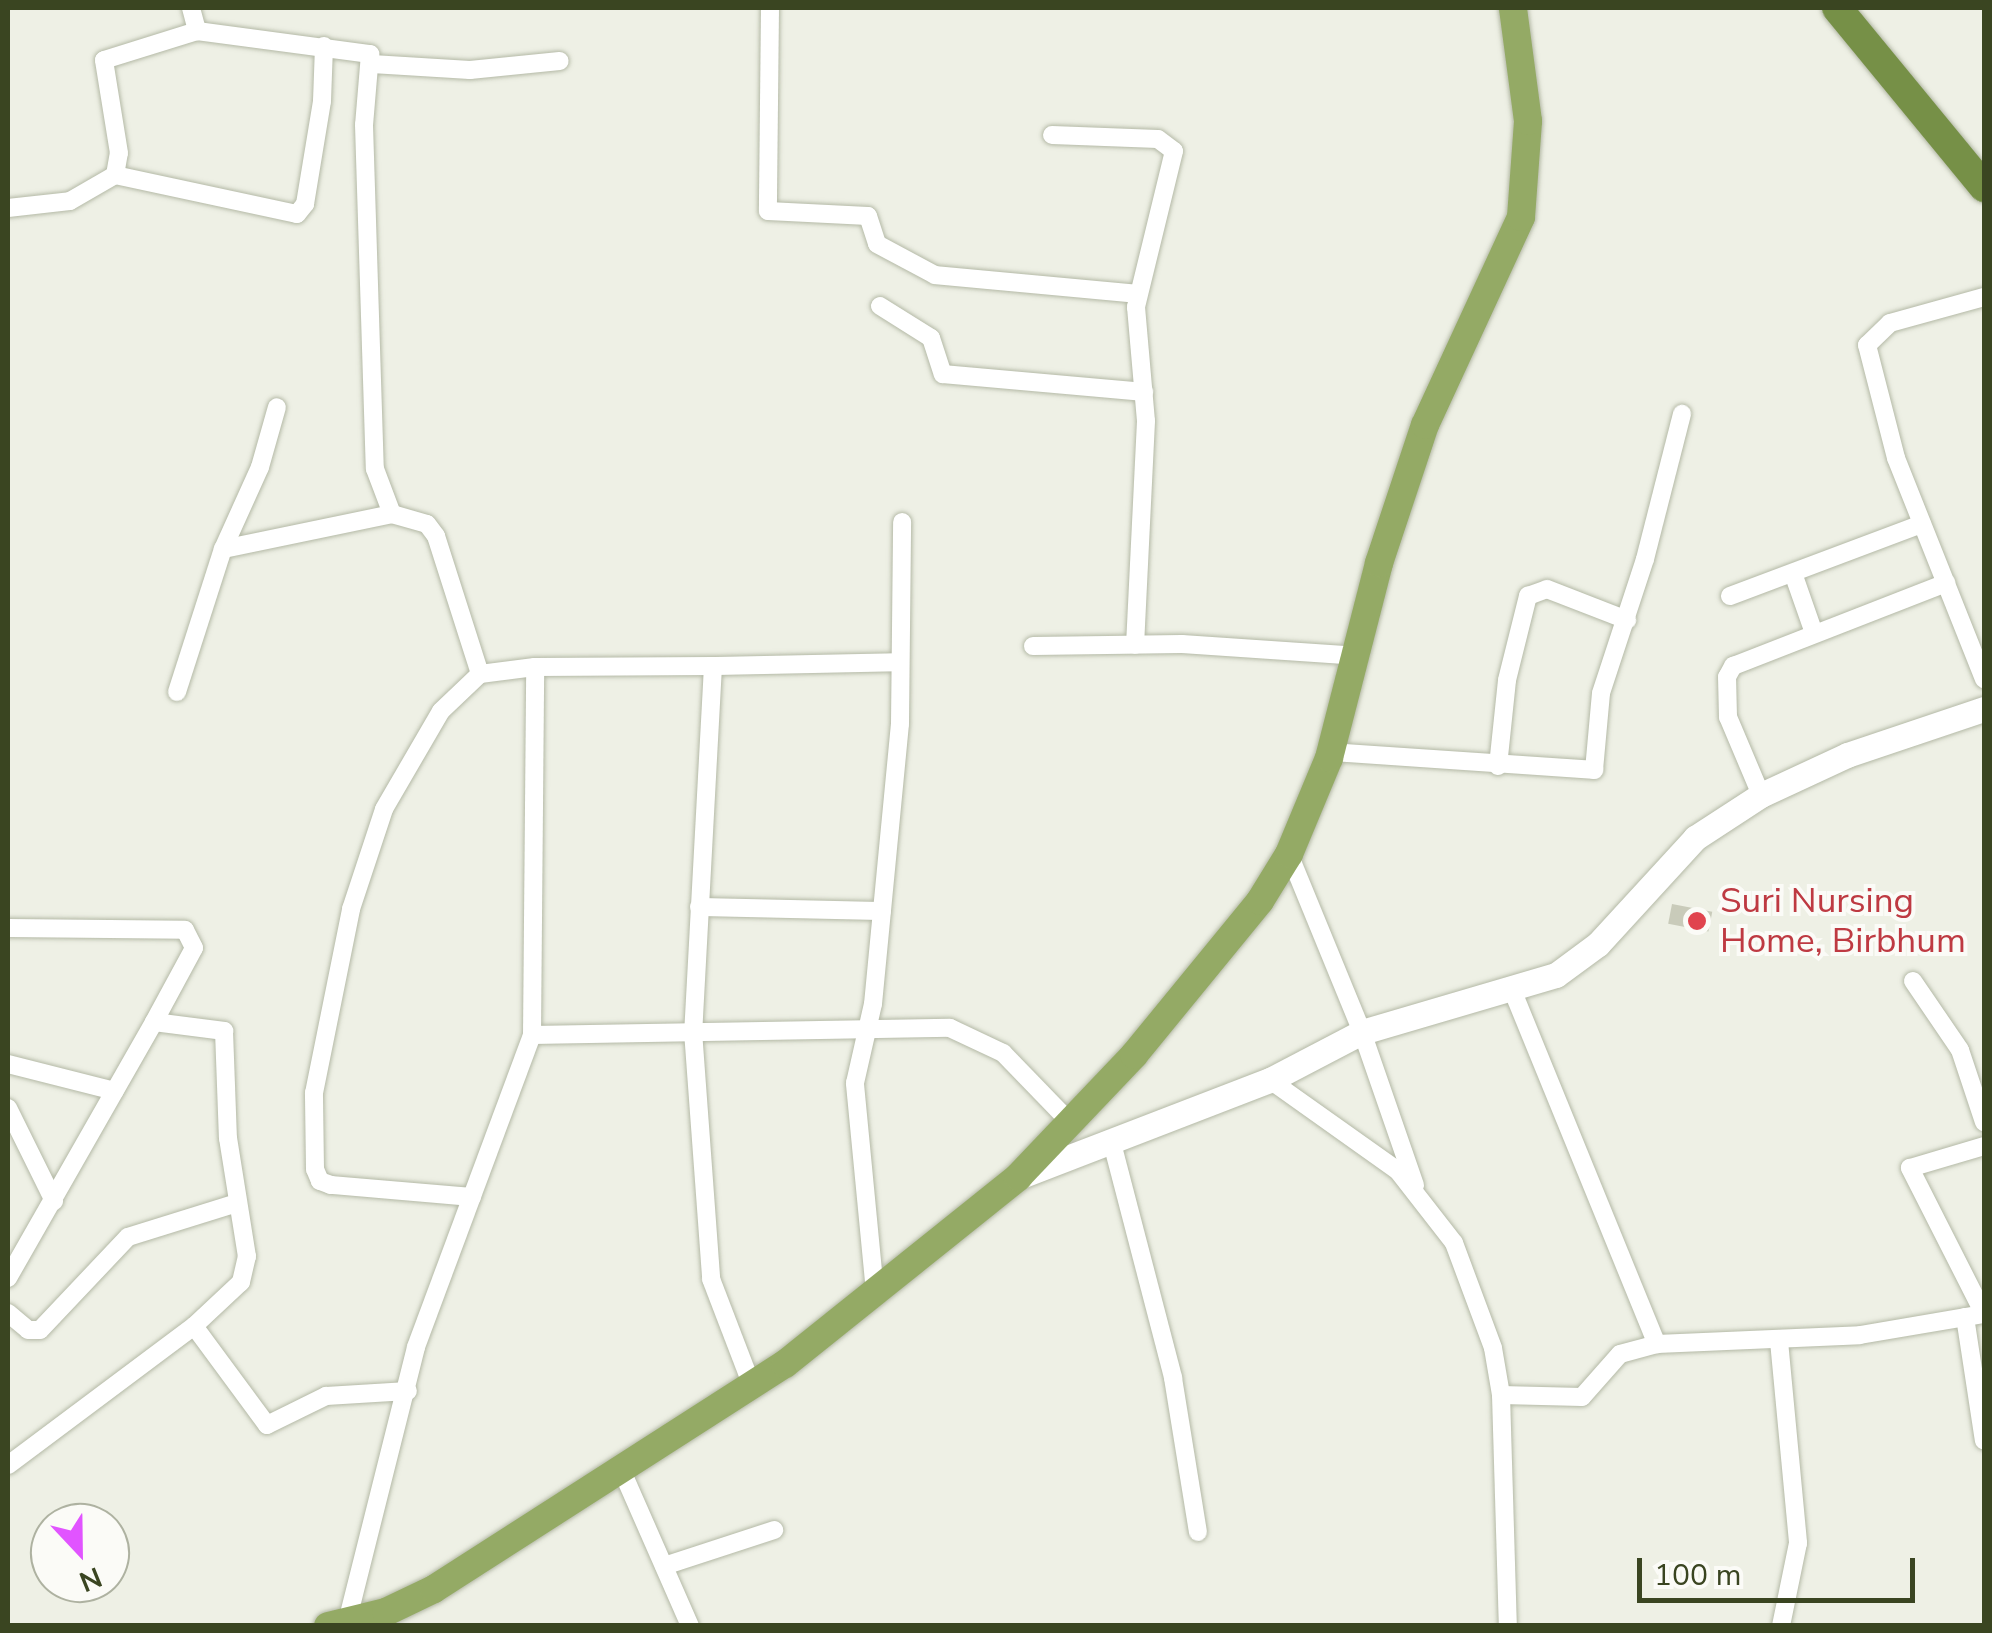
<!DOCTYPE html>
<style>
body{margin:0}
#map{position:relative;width:1992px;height:1633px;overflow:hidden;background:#eef0e5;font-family:"Nunito Sans",sans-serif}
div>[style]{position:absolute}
.building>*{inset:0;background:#c9cbba;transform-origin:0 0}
.roads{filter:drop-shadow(0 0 2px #b4b9a6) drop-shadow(0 0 2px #b4b9a6)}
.minor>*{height:18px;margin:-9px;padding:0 9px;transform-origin:9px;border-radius:9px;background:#fff}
.secondary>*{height:25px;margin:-12.5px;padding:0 12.5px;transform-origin:12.5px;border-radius:12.5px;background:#fff}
.primary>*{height:28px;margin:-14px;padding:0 14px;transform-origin:14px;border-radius:14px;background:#94aa65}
.trunk>*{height:30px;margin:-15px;padding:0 15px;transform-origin:15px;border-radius:15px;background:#769047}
.dots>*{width:28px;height:28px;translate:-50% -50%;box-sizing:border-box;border:5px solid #fbfbf7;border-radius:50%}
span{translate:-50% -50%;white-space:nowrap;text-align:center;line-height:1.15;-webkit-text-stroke:8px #fbfbf7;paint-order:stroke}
.health-label{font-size:35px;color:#be3a42}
.left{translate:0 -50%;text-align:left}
.frame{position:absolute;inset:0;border:10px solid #3a4521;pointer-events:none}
.north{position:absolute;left:30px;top:1503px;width:100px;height:100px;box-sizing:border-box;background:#fbfbf7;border:2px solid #aeb2a1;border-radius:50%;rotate:158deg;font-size:28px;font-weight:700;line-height:40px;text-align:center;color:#3a4521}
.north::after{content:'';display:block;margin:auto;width:35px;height:45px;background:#e154ff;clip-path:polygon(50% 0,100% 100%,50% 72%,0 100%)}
.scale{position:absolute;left:1637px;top:1558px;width:278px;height:45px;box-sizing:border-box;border:5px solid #3a4521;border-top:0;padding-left:12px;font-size:30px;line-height:35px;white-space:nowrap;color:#3a4521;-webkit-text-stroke:8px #fbfbf7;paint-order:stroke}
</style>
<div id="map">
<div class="building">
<i style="left:1672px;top:904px;width:41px;height:20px;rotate:11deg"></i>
</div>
<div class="roads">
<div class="minor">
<i style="left:191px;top:8px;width:24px;rotate:75deg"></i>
<i style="left:197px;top:31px;width:175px;rotate:7.6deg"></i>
<i style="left:370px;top:54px;width:71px;rotate:94.8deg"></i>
<i style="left:364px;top:125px;width:344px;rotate:88.2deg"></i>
<i style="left:375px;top:469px;width:48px;rotate:69.3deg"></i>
<i style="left:392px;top:514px;width:36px;rotate:16deg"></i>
<i style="left:427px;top:524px;width:15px;rotate:53deg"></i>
<i style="left:436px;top:536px;width:145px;rotate:72.3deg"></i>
<i style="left:770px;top:8px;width:203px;rotate:90.6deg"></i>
<i style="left:768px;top:211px;width:100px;rotate:2.9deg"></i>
<i style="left:868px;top:216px;width:29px;rotate:72deg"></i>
<i style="left:877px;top:244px;width:66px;rotate:28.1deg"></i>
<i style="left:935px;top:275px;width:204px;rotate:5.3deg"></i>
<i style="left:372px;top:64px;width:98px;rotate:3.5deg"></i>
<i style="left:470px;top:70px;width:90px;rotate:-5.7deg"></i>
<i style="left:1052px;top:135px;width:106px;rotate:2.2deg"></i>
<i style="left:1158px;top:139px;width:20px;rotate:37deg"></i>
<i style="left:1174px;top:151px;width:161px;rotate:103.7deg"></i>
<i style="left:1136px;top:307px;width:114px;rotate:85deg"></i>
<i style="left:1146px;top:421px;width:224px;rotate:92.8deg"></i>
<i style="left:115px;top:175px;width:186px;rotate:12.1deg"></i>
<i style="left:297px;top:214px;width:13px;rotate:-51deg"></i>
<i style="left:305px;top:204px;width:104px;rotate:-80.6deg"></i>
<i style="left:322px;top:101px;width:55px;rotate:-87.9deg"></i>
<i style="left:8px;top:208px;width:62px;rotate:-6.4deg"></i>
<i style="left:70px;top:201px;width:52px;rotate:-30deg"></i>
<i style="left:115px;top:175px;width:22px;rotate:-80deg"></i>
<i style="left:119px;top:153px;width:94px;rotate:-99.2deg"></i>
<i style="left:104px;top:60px;width:97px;rotate:-17.3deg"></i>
<i style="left:1984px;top:297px;width:98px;rotate:164.5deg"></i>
<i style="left:1890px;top:323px;width:32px;rotate:136deg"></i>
<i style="left:1867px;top:345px;width:117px;rotate:75.6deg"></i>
<i style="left:1896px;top:458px;width:238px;rotate:68.3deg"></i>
<i style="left:880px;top:306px;width:60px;rotate:32.1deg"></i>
<i style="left:931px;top:338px;width:38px;rotate:72deg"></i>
<i style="left:943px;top:374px;width:202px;rotate:5.1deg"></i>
<i style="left:223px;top:549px;width:90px;rotate:-65.7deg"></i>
<i style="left:260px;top:467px;width:62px;rotate:-74.2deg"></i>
<i style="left:1794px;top:576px;width:60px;rotate:70.7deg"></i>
<i style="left:1730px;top:596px;width:205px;rotate:-20.6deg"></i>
<i style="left:1033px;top:646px;width:149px;rotate:-0.8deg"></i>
<i style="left:1182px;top:644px;width:174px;rotate:3.9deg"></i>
<i style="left:713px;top:666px;width:187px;rotate:-1.2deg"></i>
<i style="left:177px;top:692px;width:150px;rotate:-72.2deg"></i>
<i style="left:223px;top:549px;width:173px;rotate:-11.7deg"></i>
<i style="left:1331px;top:752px;width:264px;rotate:3.9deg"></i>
<i style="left:1594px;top:770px;width:77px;rotate:-84.8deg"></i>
<i style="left:1601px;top:693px;width:141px;rotate:-71.8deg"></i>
<i style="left:1645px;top:559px;width:150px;rotate:-75.7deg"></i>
<i style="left:1498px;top:766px;width:86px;rotate:-84deg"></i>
<i style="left:1507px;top:680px;width:87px;rotate:-76deg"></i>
<i style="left:1528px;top:596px;width:20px;rotate:-20deg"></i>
<i style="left:1547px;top:589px;width:86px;rotate:21.2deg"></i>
<i style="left:1761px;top:795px;width:85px;rotate:-112.9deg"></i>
<i style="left:1728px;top:717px;width:40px;rotate:-91.4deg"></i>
<i style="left:1727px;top:677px;width:13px;rotate:-61deg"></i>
<i style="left:1733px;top:666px;width:229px;rotate:-21.3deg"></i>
<i style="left:1289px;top:854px;width:192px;rotate:67.7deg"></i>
<i style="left:1362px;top:1032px;width:162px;rotate:70.9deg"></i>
<i style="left:699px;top:907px;width:183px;rotate:1.3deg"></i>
<i style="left:8px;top:928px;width:177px;rotate:0.6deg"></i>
<i style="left:185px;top:930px;width:20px;rotate:63deg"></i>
<i style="left:194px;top:948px;width:84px;rotate:118.4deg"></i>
<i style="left:1913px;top:981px;width:83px;rotate:55.7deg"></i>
<i style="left:1960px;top:1050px;width:76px;rotate:71.6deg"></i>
<i style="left:1511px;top:987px;width:386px;rotate:67.8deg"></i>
<i style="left:532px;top:1035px;width:418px;rotate:-1deg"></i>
<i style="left:950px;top:1028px;width:59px;rotate:25.3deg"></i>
<i style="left:1003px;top:1053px;width:95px;rotate:45.9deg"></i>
<i style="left:8px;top:1064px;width:110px;rotate:14.2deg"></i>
<i style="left:1270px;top:1080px;width:157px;rotate:35.4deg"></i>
<i style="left:1398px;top:1171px;width:91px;rotate:52.1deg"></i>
<i style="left:1454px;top:1243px;width:112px;rotate:69.6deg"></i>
<i style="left:1493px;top:1348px;width:48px;rotate:80.3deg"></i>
<i style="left:1501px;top:1395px;width:231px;rotate:88.3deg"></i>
<i style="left:8px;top:1108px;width:104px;rotate:63.7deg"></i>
<i style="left:1112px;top:1143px;width:243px;rotate:75.4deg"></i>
<i style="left:1173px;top:1378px;width:156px;rotate:80.8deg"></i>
<i style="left:472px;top:1197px;width:142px;rotate:-175.1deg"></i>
<i style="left:331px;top:1185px;width:12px;rotate:-160deg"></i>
<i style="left:320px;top:1181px;width:13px;rotate:-113deg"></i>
<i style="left:315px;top:1169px;width:76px;rotate:-90.8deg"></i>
<i style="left:314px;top:1093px;width:188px;rotate:-78.6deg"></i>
<i style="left:351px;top:909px;width:105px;rotate:-71.7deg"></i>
<i style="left:384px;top:809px;width:113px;rotate:-59.8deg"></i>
<i style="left:441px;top:711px;width:54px;rotate:-43.5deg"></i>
<i style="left:480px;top:674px;width:55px;rotate:-7.3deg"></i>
<i style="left:535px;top:667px;width:178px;rotate:-0.3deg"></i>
<i style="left:713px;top:666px;width:366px;rotate:93.1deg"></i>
<i style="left:693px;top:1031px;width:249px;rotate:85.8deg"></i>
<i style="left:711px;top:1279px;width:115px;rotate:69deg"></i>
<i style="left:8px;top:1278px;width:295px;rotate:-60.3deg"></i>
<i style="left:154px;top:1022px;width:71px;rotate:7.3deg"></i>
<i style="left:224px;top:1031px;width:107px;rotate:87.9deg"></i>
<i style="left:228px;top:1138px;width:120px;rotate:80.9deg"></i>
<i style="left:247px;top:1256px;width:27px;rotate:103deg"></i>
<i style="left:241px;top:1282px;width:64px;rotate:136.9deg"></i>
<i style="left:194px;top:1326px;width:232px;rotate:143.2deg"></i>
<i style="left:875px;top:1292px;width:210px;rotate:-95.5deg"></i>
<i style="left:855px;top:1083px;width:81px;rotate:-77.2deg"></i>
<i style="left:873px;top:1004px;width:281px;rotate:-84.5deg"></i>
<i style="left:900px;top:724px;width:202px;rotate:-89.4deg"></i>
<i style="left:8px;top:1313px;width:26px;rotate:40deg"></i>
<i style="left:28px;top:1330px;width:12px"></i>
<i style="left:40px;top:1330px;width:128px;rotate:-46.6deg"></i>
<i style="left:128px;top:1237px;width:114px;rotate:-17.3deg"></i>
<i style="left:1984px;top:1314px;width:164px;rotate:-116.9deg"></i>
<i style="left:1910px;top:1168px;width:77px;rotate:-16.6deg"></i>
<i style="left:1965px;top:1317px;width:125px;rotate:81.3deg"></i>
<i style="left:194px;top:1326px;width:123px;rotate:53.6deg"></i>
<i style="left:267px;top:1425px;width:66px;rotate:-26.2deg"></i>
<i style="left:326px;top:1396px;width:82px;rotate:-3.5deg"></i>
<i style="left:1779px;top:1341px;width:203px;rotate:84.6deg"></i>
<i style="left:1798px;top:1543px;width:85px;rotate:101.6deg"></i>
<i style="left:1501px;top:1395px;width:81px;rotate:1.4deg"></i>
<i style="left:1582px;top:1397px;width:57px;rotate:-48.5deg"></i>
<i style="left:1620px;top:1354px;width:38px;rotate:-15deg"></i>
<i style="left:1657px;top:1344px;width:203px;rotate:-2.5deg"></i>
<i style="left:1860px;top:1335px;width:126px;rotate:-9.6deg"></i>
<i style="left:622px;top:1471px;width:169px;rotate:66.3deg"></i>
<i style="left:664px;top:1566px;width:116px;rotate:-18.1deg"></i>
<i style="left:347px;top:1622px;width:284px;rotate:-75.9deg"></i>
<i style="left:416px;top:1347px;width:333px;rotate:-69.6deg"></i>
<i style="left:532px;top:1035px;width:368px;rotate:-89.5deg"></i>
</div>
<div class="secondary">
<i style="left:1018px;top:1177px;width:270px;rotate:-21.1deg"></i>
<i style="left:1270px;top:1080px;width:104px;rotate:-27.6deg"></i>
<i style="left:1362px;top:1032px;width:202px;rotate:-16.4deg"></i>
<i style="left:1556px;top:975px;width:52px;rotate:-36.4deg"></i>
<i style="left:1598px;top:944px;width:144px;rotate:-47.5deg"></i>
<i style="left:1695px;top:838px;width:79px;rotate:-33.1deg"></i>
<i style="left:1761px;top:795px;width:95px;rotate:-24.9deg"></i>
<i style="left:1847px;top:755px;width:145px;rotate:-18.6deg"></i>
</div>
<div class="primary">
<i style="left:328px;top:1626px;width:60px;rotate:-13.6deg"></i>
<i style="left:386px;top:1612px;width:53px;rotate:-25.6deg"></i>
<i style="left:434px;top:1589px;width:417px;rotate:-32.7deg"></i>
<i style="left:785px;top:1364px;width:299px;rotate:-38.7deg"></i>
<i style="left:1018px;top:1177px;width:168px;rotate:-46.4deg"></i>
<i style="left:1134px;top:1055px;width:199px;rotate:-50.7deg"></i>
<i style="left:1260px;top:901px;width:55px;rotate:-58.3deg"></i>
<i style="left:1289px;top:854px;width:104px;rotate:-67.4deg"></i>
<i style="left:1329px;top:758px;width:201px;rotate:-75.6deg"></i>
<i style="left:1379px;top:563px;width:145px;rotate:-71.6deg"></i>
<i style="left:1425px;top:425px;width:229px;rotate:-65.2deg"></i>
<i style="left:1521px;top:217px;width:96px;rotate:-85.8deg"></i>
<i style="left:1528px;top:121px;width:114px;rotate:-97.6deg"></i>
</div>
<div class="trunk">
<i style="left:1837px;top:8px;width:232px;rotate:50.6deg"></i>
</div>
</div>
<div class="dots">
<i style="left:1697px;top:921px;background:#e0444e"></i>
</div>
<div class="health-label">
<span class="left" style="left:1720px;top:921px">Suri Nursing<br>Home, Birbhum</span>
</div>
<div class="frame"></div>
<div class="north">N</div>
<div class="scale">100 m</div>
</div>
